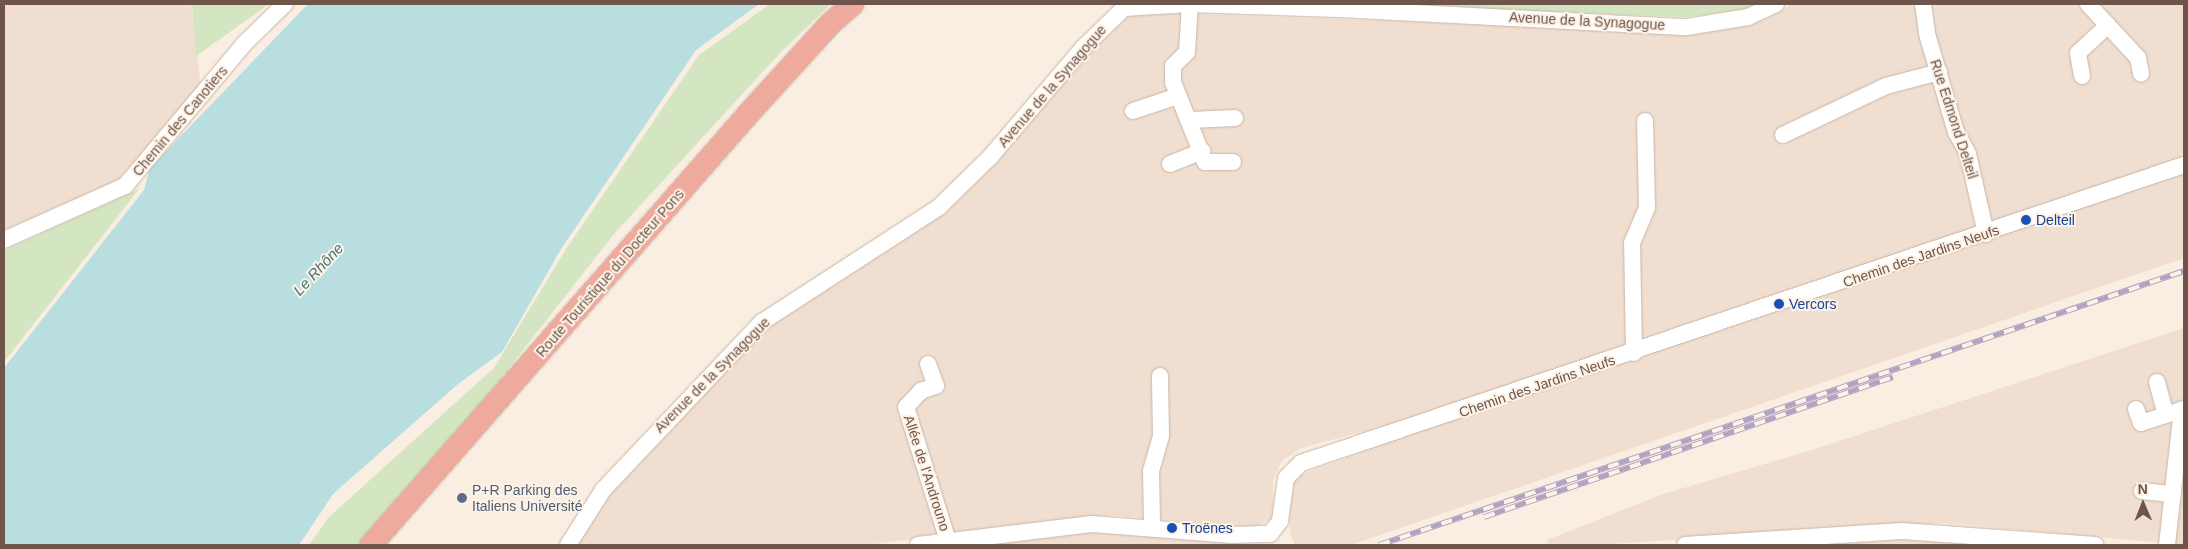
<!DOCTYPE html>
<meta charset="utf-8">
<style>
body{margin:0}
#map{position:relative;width:2188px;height:549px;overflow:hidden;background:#f9eee1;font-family:Arial,sans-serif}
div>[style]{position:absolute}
.residential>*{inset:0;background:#f0dfd0}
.green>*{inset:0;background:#d3e5c1}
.water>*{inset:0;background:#b8dee0}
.roads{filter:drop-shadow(0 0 1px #c8b5aa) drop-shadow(0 0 1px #c8b5aa)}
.minor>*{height:16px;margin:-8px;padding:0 8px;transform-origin:8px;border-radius:8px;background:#fff}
.highway>*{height:22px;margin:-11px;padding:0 11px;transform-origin:11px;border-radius:11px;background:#eeab9d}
.rail>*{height:5.5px;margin-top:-2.75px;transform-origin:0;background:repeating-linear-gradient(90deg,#fdf2e6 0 11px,#b0a2c0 0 22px);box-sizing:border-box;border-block:1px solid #b0a2c0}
.dots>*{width:14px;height:14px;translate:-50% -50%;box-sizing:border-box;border:2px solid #fdf2e6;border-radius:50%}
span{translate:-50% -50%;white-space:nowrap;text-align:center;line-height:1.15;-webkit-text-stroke:4px #fdf2e6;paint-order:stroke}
.street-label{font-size:14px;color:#6e544b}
.transit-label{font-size:14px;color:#164399}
.left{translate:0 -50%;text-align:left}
.service-label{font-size:14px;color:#4e5e75}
.water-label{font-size:15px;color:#437579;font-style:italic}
.frame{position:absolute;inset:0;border:5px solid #6e544b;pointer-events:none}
.north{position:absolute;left:2118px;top:479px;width:50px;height:50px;-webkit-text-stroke:4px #fdf2e6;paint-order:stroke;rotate:359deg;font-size:14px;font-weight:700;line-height:20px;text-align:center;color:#6e544b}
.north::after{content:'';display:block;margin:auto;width:18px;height:22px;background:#6e544b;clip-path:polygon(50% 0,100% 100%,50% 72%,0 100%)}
</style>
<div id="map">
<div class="residential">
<i style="clip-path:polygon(4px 4px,191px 4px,201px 88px,114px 184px,4px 230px)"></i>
<i style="clip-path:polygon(1792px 4px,2184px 4px,2184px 157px,1437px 412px,1301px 448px,1282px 461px,1273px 480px,1273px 518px,1254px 528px,1111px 515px,865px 545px,578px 545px,611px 492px,774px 318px,953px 205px,1128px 12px,1703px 31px,1771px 17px)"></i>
<i style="clip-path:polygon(2184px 171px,2184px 258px,1351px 545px,1295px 545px,1290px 533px,1289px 486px,1299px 475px,1474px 411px)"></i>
<i style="clip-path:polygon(2184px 328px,2184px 545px,1944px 523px,1594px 545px,1549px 545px,1547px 540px,1660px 495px,1812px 450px)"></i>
<i style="clip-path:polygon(1137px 530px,1246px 542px,1246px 545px,962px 545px,994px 538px)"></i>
<i style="clip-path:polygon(1881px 538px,1919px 539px,2026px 545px,1776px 545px)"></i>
</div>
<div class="green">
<i style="clip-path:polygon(192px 4px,269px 4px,196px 56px)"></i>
<i style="clip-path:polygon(770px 4px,831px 4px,782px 51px,614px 234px,476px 410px,357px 545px,309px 545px,329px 517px,494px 368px,566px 249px,699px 55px)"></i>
<i style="clip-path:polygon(1348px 4px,1754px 4px,1745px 9px,1685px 17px)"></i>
<i style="clip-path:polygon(139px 189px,4px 362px,5px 250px)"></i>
</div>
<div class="water">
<i style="clip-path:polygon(308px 4px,759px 4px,696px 50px,561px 249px,502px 352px,458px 384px,333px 494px,299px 545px,4px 545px,4px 368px,144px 190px,150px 168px)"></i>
</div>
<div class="roads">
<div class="minor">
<i style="left:1190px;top:4px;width:48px;rotate:93.6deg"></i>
<i style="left:1187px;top:52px;width:20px;rotate:135deg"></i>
<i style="left:1173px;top:66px;width:16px;rotate:90deg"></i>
<i style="left:1173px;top:82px;width:86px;rotate:68.2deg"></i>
<i style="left:1205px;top:162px;width:28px"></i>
<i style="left:1923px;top:4px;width:30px;rotate:82deg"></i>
<i style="left:1927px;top:34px;width:102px;rotate:73.5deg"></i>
<i style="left:1956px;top:132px;width:25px;rotate:61deg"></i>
<i style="left:1968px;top:154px;width:82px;rotate:77.3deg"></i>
<i style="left:2088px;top:4px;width:74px;rotate:47.2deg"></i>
<i style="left:2138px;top:58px;width:16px;rotate:79deg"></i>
<i style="left:2082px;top:76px;width:23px;rotate:-100deg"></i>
<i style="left:2078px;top:53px;width:41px;rotate:-43deg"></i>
<i style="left:1133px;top:111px;width:47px;rotate:-18.4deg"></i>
<i style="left:1190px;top:120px;width:45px;rotate:-2.5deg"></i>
<i style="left:1783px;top:135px;width:114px;rotate:-25.4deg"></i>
<i style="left:1886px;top:86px;width:55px;rotate:-14.8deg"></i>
<i style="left:1170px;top:164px;width:35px;rotate:-22deg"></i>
<i style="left:4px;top:240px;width:133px;rotate:-24.1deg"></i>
<i style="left:125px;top:186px;width:185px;rotate:-50deg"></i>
<i style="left:244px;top:44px;width:57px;rotate:-44.3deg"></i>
<i style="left:1634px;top:353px;width:110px;rotate:-91deg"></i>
<i style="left:1632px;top:243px;width:39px;rotate:-67deg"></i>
<i style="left:1647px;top:207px;width:86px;rotate:-91.3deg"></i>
<i style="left:928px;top:364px;width:23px;rotate:70deg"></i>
<i style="left:936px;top:386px;width:16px;rotate:162deg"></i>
<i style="left:921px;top:391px;width:22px;rotate:133deg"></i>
<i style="left:906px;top:407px;width:140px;rotate:72.6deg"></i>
<i style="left:2157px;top:382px;width:34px;rotate:75deg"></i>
<i style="left:2136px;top:409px;width:15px;rotate:70deg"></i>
<i style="left:2141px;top:423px;width:45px;rotate:-18deg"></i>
<i style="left:2142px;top:491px;width:31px;rotate:6deg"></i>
<i style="left:1152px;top:526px;width:55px;rotate:-91deg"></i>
<i style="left:1151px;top:471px;width:36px;rotate:-74deg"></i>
<i style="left:1161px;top:436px;width:60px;rotate:-91deg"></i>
<i style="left:568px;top:545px;width:65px;rotate:-57.5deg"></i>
<i style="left:603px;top:490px;width:231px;rotate:-46.6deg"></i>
<i style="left:762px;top:322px;width:211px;rotate:-33deg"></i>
<i style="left:939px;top:207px;width:73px;rotate:-44.4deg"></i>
<i style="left:991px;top:156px;width:142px;rotate:-49.6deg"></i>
<i style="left:1083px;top:48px;width:57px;rotate:-44.3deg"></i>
<i style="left:1124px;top:8px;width:66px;rotate:-3.5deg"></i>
<i style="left:1190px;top:4px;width:168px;rotate:2deg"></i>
<i style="left:1358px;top:10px;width:329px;rotate:3deg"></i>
<i style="left:1687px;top:27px;width:62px;rotate:-9.3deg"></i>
<i style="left:1748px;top:17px;width:31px;rotate:-25deg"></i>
<i style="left:918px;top:545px;width:175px;rotate:-6.9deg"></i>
<i style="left:1092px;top:524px;width:141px;rotate:4.5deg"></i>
<i style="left:1233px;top:535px;width:37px;rotate:-2deg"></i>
<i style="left:1270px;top:534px;width:16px;rotate:-52deg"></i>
<i style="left:1280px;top:521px;width:43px;rotate:-82.1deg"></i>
<i style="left:1286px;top:478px;width:21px;rotate:-45deg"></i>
<i style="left:1301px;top:463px;width:932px;rotate:-18.65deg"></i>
<i style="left:1685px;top:545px;width:217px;rotate:-3.7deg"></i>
<i style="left:1902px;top:531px;width:194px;rotate:4.1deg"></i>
<i style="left:2167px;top:545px;width:136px;rotate:-83.7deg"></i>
</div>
<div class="highway">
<i style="left:371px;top:545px;width:575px;rotate:-48.8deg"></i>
<i style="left:750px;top:112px;width:119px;rotate:-47.7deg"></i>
<i style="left:830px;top:24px;width:30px;rotate:-41deg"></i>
</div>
</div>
<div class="rail">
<i style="left:1484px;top:517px;width:432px;rotate:-18.9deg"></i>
<i style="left:1379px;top:545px;width:850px;rotate:-18.8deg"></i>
</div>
<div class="dots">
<i style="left:2026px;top:220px;background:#1a4fb4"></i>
<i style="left:1779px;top:304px;background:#1a4fb4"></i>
<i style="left:462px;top:498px;background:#5c6f8a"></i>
<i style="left:1172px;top:528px;background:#1a4fb4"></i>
</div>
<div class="street-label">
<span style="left:1587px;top:21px;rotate:3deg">Avenue de la Synagogue</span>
<span style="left:1052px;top:86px;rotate:-49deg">Avenue de la Synagogue</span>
<span style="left:1954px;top:119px;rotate:72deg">Rue Edmond Delteil</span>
<span style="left:180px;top:121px;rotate:-50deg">Chemin des Canotiers</span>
<span style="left:1921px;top:256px;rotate:-19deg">Chemin des Jardins Neufs</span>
<span style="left:610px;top:273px;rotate:-49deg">Route Touristique du Docteur Pons</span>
<span style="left:712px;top:375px;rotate:-45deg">Avenue de la Synagogue</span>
<span style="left:1537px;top:386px;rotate:-19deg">Chemin des Jardins Neufs</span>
<span style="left:927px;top:473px;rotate:72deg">Allée de l'Androuno</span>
</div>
<div class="transit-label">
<span class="left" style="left:2036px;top:220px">Delteil</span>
<span class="left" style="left:1789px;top:304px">Vercors</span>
<span class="left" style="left:1182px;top:528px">Troënes</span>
</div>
<div class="service-label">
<span class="left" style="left:472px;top:498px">P+R Parking des<br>Italiens Université</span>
</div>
<div class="water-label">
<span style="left:318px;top:269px;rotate:-47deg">Le Rhône</span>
</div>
<div class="frame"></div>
<div class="north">N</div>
</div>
